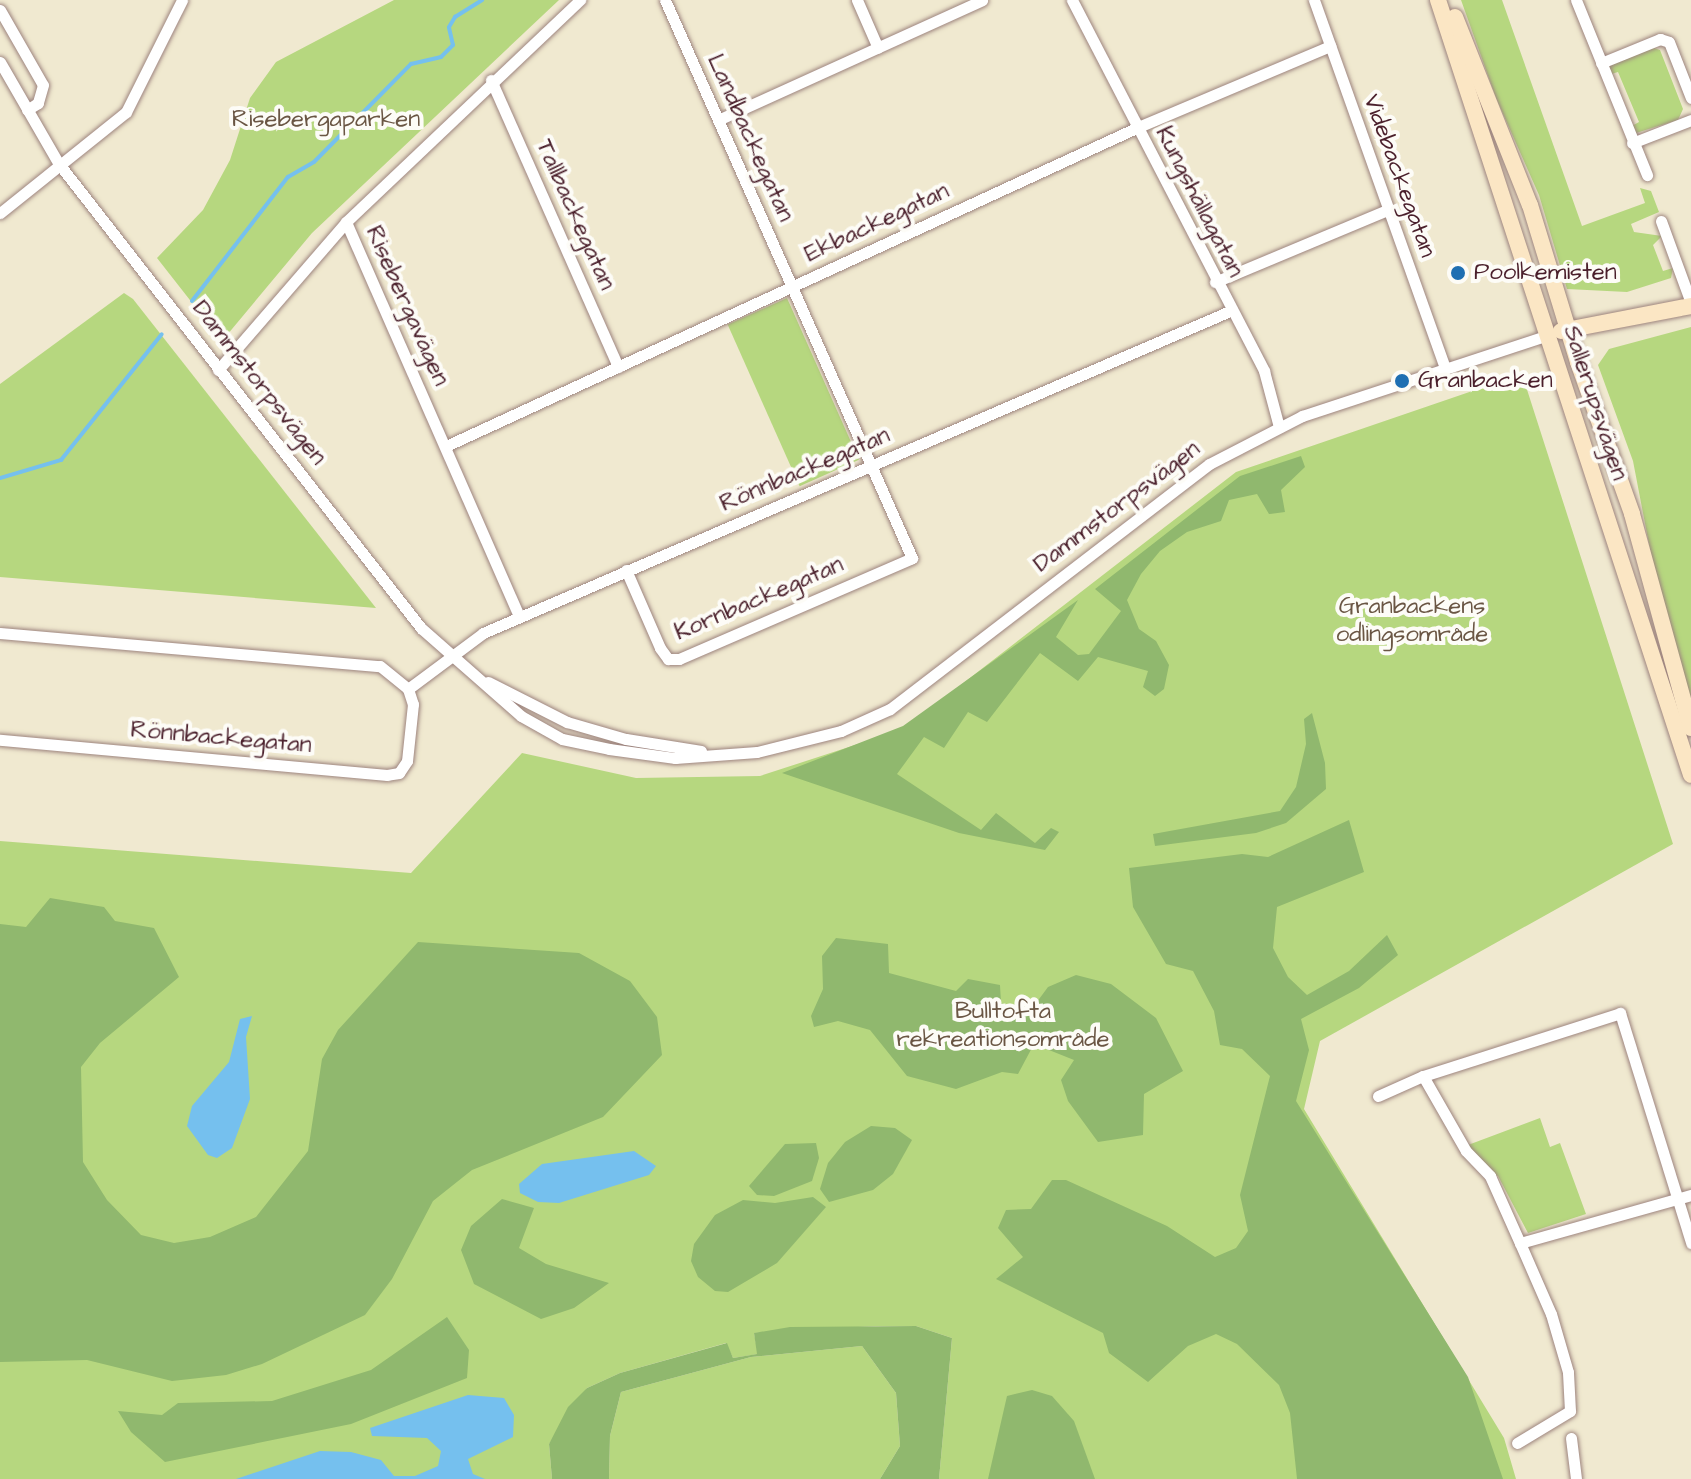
<!DOCTYPE html>
<meta charset="utf-8">
<style>
body{margin:0}
#map{position:relative;width:1691px;height:1479px;overflow:hidden;background:#f0e9d0;font-family:"Architects Daughter",sans-serif}
div>[style]{position:absolute}
.green>*{inset:0;background:#b6d77f;transform-origin:0 0}
.forest>*{inset:0;background:#90b86e}
.water>*{inset:0;background:#75c0ee}
.stream>*{height:4px;margin:-2px;padding:0 2px;transform-origin:2px;border-radius:2px;background:#75c0ee}
.roads{filter:drop-shadow(0 0 2px #9d847e) drop-shadow(0 0 2px #9d847e)}
.street>*{height:11px;margin:-5.5px;padding:0 5.5px;transform-origin:5.5px;border-radius:5.5px;background:#fff}
.secondary>*{height:16px;margin:-8px;padding:0 8px;transform-origin:8px;border-radius:8px;background:#fbe6c4}
.dots>*{width:22px;height:22px;translate:-50% -50%;box-sizing:border-box;border:4px solid #fdfcf7;border-radius:50%}
span{translate:-50% -50%;white-space:nowrap;text-align:center;line-height:1.15;-webkit-text-stroke:8px #fdfcf7;paint-order:stroke}
.park-label{font-size:24px;color:#6a5644}
.street-label{font-size:24px;color:#4a1f2b}
.poi-label{font-size:24px;color:#4a1f2b}
.left{translate:0 -50%;text-align:left}
</style>
<div id="map">
<div class="green">
<i style="clip-path:polygon(394px 0,559px 0,312px 233px,222px 341px,157px 258px,203px 210px,230px 160px,250px 98px,276px 62px)"></i>
<i style="clip-path:polygon(1461px 0,1502px 0,1582px 226px,1645px 203px,1640px 188px,1651px 191px,1659px 212px,1631px 224px,1634px 232px,1662px 236px,1653px 245px,1663px 271px,1673px 268px,1671px 278px,1627px 292px,1567px 289px,1539px 195px,1496px 98px)"></i>
<i style="clip-path:polygon(1651px 47px,1660px 50px,1683px 109px,1678px 120px,1636px 133px,1630px 127px,1639px 122px,1618px 72px,1608px 75px,1607px 66px)"></i>
<i style="clip-path:polygon(124px 293px,133px 299px,376px 608px,0 577px,0 384px)"></i>
<i style="left:787px;top:298px;width:177px;height:65px;rotate:66deg"></i>
<i style="clip-path:polygon(1691px 327px,1691px 707px,1658px 591px,1633px 461px,1598px 365px,1609px 349px)"></i>
<i style="clip-path:polygon(1522px 374px,1673px 844px,1320px 1041px,1304px 1109px,1504px 1438px,1516px 1479px,939px 1479px,952px 1338px,916px 1326px,876px 1326px,754px 1333px,758px 1354px,733px 1358px,726px 1343px,620px 1373px,587px 1388px,549px 1444px,552px 1479px,0 1479px,0 841px,411px 873px,522px 753px,636px 778px,760px 776px,904px 729px,1236px 472px)"></i>
<i style="clip-path:polygon(1540px 1118px,1550px 1147px,1560px 1143px,1586px 1214px,1528px 1233px,1498px 1176px,1484px 1169px,1468px 1145px)"></i>
<i style="clip-path:polygon(862px 1346px,896px 1393px,900px 1446px,880px 1479px,609px 1479px,610px 1436px,621px 1392px,751px 1357px)"></i>
</div>
<div class="forest">
<i style="clip-path:polygon(1301px 456px,1305px 467px,1281px 490px,1285px 512px,1269px 514px,1257px 494px,1229px 500px,1221px 521px,1187px 532px,1160px 551px,1141px 574px,1127px 600px,1139px 629px,1156px 641px,1169px 665px,1164px 689px,1155px 696px,1143px 687px,1148px 671px,1098px 657px,1078px 681px,1040px 653px,987px 722px,968px 712px,944px 748px,924px 737px,897px 774px,981px 830px,996px 813px,1035px 843px,1051px 828px,1059px 832px,1045px 850px,959px 833px,782px 773px,903px 726px,1078px 600px,1056px 637px,1078px 655px,1089px 654px,1121px 611px,1095px 589px,1240px 476px)"></i>
<i style="clip-path:polygon(1312px 713px,1325px 763px,1326px 789px,1286px 823px,1256px 833px,1155px 846px,1153px 834px,1280px 811px,1296px 787px,1306px 744px,1304px 719px)"></i>
<i style="clip-path:polygon(1349px 820px,1364px 872px,1277px 907px,1273px 948px,1288px 977px,1307px 995px,1349px 971px,1387px 935px,1398px 955px,1359px 988px,1301px 1019px,1309px 1050px,1296px 1101px,1468px 1377px,1503px 1479px,1297px 1479px,1290px 1413px,1279px 1385px,1237px 1344px,1216px 1334px,1188px 1346px,1148px 1382px,1109px 1353px,1103px 1333px,996px 1279px,1023px 1257px,998px 1228px,1006px 1210px,1031px 1209px,1052px 1180px,1066px 1180px,1167px 1226px,1215px 1257px,1236px 1248px,1248px 1231px,1240px 1195px,1270px 1076px,1242px 1049px,1220px 1045px,1214px 1011px,1193px 971px,1166px 964px,1133px 907px,1129px 868px,1242px 854px,1268px 857px)"></i>
<i style="clip-path:polygon(50px 898px,104px 907px,115px 921px,154px 928px,179px 977px,100px 1043px,81px 1067px,83px 1162px,107px 1200px,141px 1235px,174px 1243px,210px 1237px,256px 1217px,308px 1151px,322px 1059px,338px 1030px,418px 942px,579px 953px,630px 981px,657px 1017px,662px 1055px,603px 1117px,472px 1170px,433px 1201px,392px 1279px,365px 1315px,262px 1364px,226px 1375px,172px 1381px,87px 1360px,0 1362px,0 924px,26px 927px)"></i>
<i style="clip-path:polygon(836px 938px,888px 944px,889px 973px,956px 991px,968px 979px,1000px 985px,1001px 1003px,1028px 1014px,1048px 987px,1076px 975px,1111px 984px,1156px 1018px,1183px 1071px,1144px 1094px,1143px 1135px,1098px 1142px,1068px 1101px,1061px 1080px,1074px 1060px,1034px 1044px,1018px 1074px,1002px 1072px,956px 1089px,907px 1076px,870px 1030px,838px 1021px,814px 1027px,811px 1016px,823px 989px,822px 956px)"></i>
<i style="clip-path:polygon(871px 1126px,895px 1128px,912px 1140px,893px 1174px,873px 1190px,829px 1202px,820px 1189px,828px 1163px,845px 1142px)"></i>
<i style="clip-path:polygon(816px 1143px,819px 1158px,812px 1181px,774px 1196px,757px 1195px,749px 1186px,785px 1144px)"></i>
<i style="clip-path:polygon(813px 1197px,826px 1207px,777px 1263px,728px 1292px,715px 1291px,698px 1277px,691px 1261px,694px 1244px,715px 1215px,743px 1200px,775px 1203px)"></i>
<i style="clip-path:polygon(502px 1199px,534px 1208px,519px 1248px,546px 1264px,609px 1283px,574px 1308px,541px 1319px,474px 1284px,461px 1250px,471px 1226px)"></i>
<i style="clip-path:polygon(447px 1317px,469px 1350px,467px 1378px,351px 1424px,165px 1462px,131px 1432px,118px 1411px,162px 1415px,178px 1403px,272px 1401px,371px 1370px)"></i>
<i style="clip-path:polygon(916px 1326px,952px 1338px,939px 1479px,880px 1479px,900px 1446px,896px 1393px,862px 1346px,751px 1357px,621px 1392px,610px 1436px,609px 1479px,552px 1479px,549px 1444px,568px 1407px,587px 1388px,620px 1373px,727px 1343px,733px 1358px,757px 1354px,754px 1333px,790px 1327px)"></i>
<i style="clip-path:polygon(1032px 1390px,1052px 1396px,1074px 1421px,1095px 1479px,988px 1479px,1007px 1396px)"></i>
</div>
<div class="water">
<i style="clip-path:polygon(252px 1016px,246px 1037px,250px 1099px,232px 1148px,217px 1158px,208px 1155px,187px 1126px,192px 1106px,229px 1062px,240px 1019px)"></i>
<i style="clip-path:polygon(634px 1151px,656px 1166px,649px 1175px,559px 1203px,538px 1202px,520px 1193px,519px 1184px,542px 1164px)"></i>
<i style="clip-path:polygon(468px 1395px,504px 1398px,514px 1415px,513px 1437px,468px 1459px,473px 1474px,485px 1479px,236px 1479px,320px 1451px,351px 1452px,381px 1460px,394px 1476px,415px 1476px,438px 1466px,441px 1451px,427px 1438px,372px 1436px,370px 1428px)"></i>
</div>
<div class="stream">
<i style="left:192px;top:301px;width:157px;rotate:-52.3deg"></i>
<i style="left:288px;top:177px;width:30px;rotate:-30deg"></i>
<i style="left:314px;top:162px;width:138px;rotate:-45.3deg"></i>
<i style="left:411px;top:64px;width:31px;rotate:-13deg"></i>
<i style="left:441px;top:57px;width:17px;rotate:-45deg"></i>
<i style="left:453px;top:45px;width:18px;rotate:-103deg"></i>
<i style="left:449px;top:27px;width:12px;rotate:-59deg"></i>
<i style="left:455px;top:17px;width:32px;rotate:-32deg"></i>
<i style="left:0;top:478px;width:64px;rotate:-16.4deg"></i>
<i style="left:61px;top:460px;width:161px;rotate:-51.3deg"></i>
</div>
<div class="roads">
<div class="street">
<i style="left:857px;top:0;width:52px;rotate:66.4deg"></i>
<i style="left:1072px;top:0;width:418px;rotate:62.6deg"></i>
<i style="left:1264px;top:371px;width:58px;rotate:75deg"></i>
<i style="left:1314px;top:0;width:390px;rotate:70.4deg"></i>
<i style="left:1576px;top:0;width:189px;rotate:67.9deg"></i>
<i style="left:0;top:10px;width:86px;rotate:60.2deg"></i>
<i style="left:43px;top:85px;width:19px;rotate:106deg"></i>
<i style="left:38px;top:103px;width:13px;rotate:148deg"></i>
<i style="left:0;top:62px;width:118px;rotate:60deg"></i>
<i style="left:59px;top:164px;width:589px;rotate:52.04deg"></i>
<i style="left:421px;top:628px;width:133px;rotate:41.3deg"></i>
<i style="left:521px;top:716px;width:47px;rotate:29.3deg"></i>
<i style="left:562px;top:739px;width:48px;rotate:12deg"></i>
<i style="left:609px;top:749px;width:67px;rotate:7.8deg"></i>
<i style="left:675px;top:758px;width:82px;rotate:-4.2deg"></i>
<i style="left:757px;top:752px;width:87px;rotate:-14deg"></i>
<i style="left:841px;top:731px;width:54px;rotate:-24.2deg"></i>
<i style="left:890px;top:709px;width:402px;rotate:-37.5deg"></i>
<i style="left:1209px;top:464px;width:105px;rotate:-27.3deg"></i>
<i style="left:1302px;top:416px;width:259px;rotate:-18.2deg"></i>
<i style="left:1601px;top:63px;width:64px;rotate:-22.1deg"></i>
<i style="left:1660px;top:39px;width:9px;rotate:18deg"></i>
<i style="left:1669px;top:42px;width:60px;rotate:68.6deg"></i>
<i style="left:491px;top:80px;width:314px;rotate:66.1deg"></i>
<i style="left:718px;top:120px;width:290px;rotate:-24.4deg"></i>
<i style="left:1632px;top:143px;width:63px;rotate:-21.3deg"></i>
<i style="left:0;top:213px;width:161px;rotate:-38.7deg"></i>
<i style="left:126px;top:112px;width:125px;rotate:-63.4deg"></i>
<i style="left:1661px;top:221px;width:87px;rotate:69.9deg"></i>
<i style="left:346px;top:222px;width:430px;rotate:66.3deg"></i>
<i style="left:1215px;top:282px;width:186px;rotate:-22.7deg"></i>
<i style="left:218px;top:370px;width:196px;rotate:-49.1deg"></i>
<i style="left:346px;top:222px;width:323px;rotate:-43.5deg"></i>
<i style="left:446px;top:446px;width:760px;rotate:-24.74deg"></i>
<i style="left:1136px;top:128px;width:211px;rotate:-22.9deg"></i>
<i style="left:626px;top:570px;width:85px;rotate:66.4deg"></i>
<i style="left:660px;top:648px;width:14px;rotate:54deg"></i>
<i style="left:668px;top:659px;width:11px"></i>
<i style="left:679px;top:659px;width:254px;rotate:-23.4deg"></i>
<i style="left:912px;top:558px;width:610px;rotate:-113.88deg"></i>
<i style="left:0;top:633px;width:381px;rotate:5deg"></i>
<i style="left:380px;top:666px;width:36px;rotate:39deg"></i>
<i style="left:408px;top:689px;width:16px;rotate:72deg"></i>
<i style="left:413px;top:704px;width:57px;rotate:96deg"></i>
<i style="left:407px;top:761px;width:14px;rotate:124deg"></i>
<i style="left:399px;top:773px;width:12px;rotate:171deg"></i>
<i style="left:387px;top:775px;width:389px;rotate:-174.8deg"></i>
<i style="left:488px;top:682px;width:89px;rotate:26.9deg"></i>
<i style="left:567px;top:722px;width:61px;rotate:16.1deg"></i>
<i style="left:626px;top:739px;width:76px;rotate:9.1deg"></i>
<i style="left:408px;top:689px;width:94px;rotate:-36.7deg"></i>
<i style="left:483px;top:633px;width:813px;rotate:-23.32deg"></i>
<i style="left:1423px;top:1076px;width:86px;rotate:60.2deg"></i>
<i style="left:1466px;top:1151px;width:35px;rotate:46deg"></i>
<i style="left:1490px;top:1176px;width:73px;rotate:65.9deg"></i>
<i style="left:1520px;top:1243px;width:178px;rotate:-15.7deg"></i>
<i style="left:1378px;top:1096px;width:49px;rotate:-24deg"></i>
<i style="left:1423px;top:1076px;width:207px;rotate:-17.7deg"></i>
<i style="left:1620px;top:1013px;width:241px;rotate:72.8deg"></i>
<i style="left:1571px;top:1438px;width:41px;rotate:83deg"></i>
<i style="left:1517px;top:1443px;width:62px;rotate:-31.1deg"></i>
<i style="left:1570px;top:1411px;width:39px;rotate:-93deg"></i>
<i style="left:1568px;top:1372px;width:60px;rotate:-106.3deg"></i>
<i style="left:1551px;top:1314px;width:77px;rotate:-113.6deg"></i>
</div>
<div class="secondary">
<i style="left:1438px;top:0;width:815px;rotate:71.92deg"></i>
<i style="left:1455px;top:17px;width:202px;rotate:68.3deg"></i>
<i style="left:1530px;top:205px;width:164px;rotate:73deg"></i>
<i style="left:1578px;top:362px;width:161px;rotate:70.4deg"></i>
<i style="left:1632px;top:514px;width:222px;rotate:74.6deg"></i>
<i style="left:1561px;top:331px;width:132px;rotate:-10.9deg"></i>
</div>
</div>
<div class="dots">
<i style="left:1458px;top:273px;background:#1f6fb2"></i>
<i style="left:1402px;top:381px;background:#1f6fb2"></i>
</div>
<div class="park-label">
<span style="left:326px;top:120px">Risebergaparken</span>
<span style="left:1412px;top:621px">Granbackens<br>odlingsområde</span>
<span style="left:1003px;top:1026px">Bulltofta<br>rekreationsområde</span>
</div>
<div class="street-label">
<span style="left:750px;top:138px;rotate:66deg">Landbackegatan</span>
<span style="left:1399px;top:176px;rotate:70deg">Videbackegatan</span>
<span style="left:1199px;top:202px;rotate:63deg">Kungshällagatan</span>
<span style="left:575px;top:215px;rotate:66deg">Tallbackegatan</span>
<span style="left:877px;top:223px;rotate:-25deg">Ekbackegatan</span>
<span style="left:407px;top:306px;rotate:66deg">Risebergavägen</span>
<span style="left:259px;top:383px;rotate:52deg">Dammstorpsvägen</span>
<span style="left:1595px;top:403px;rotate:72deg">Sallerupsvägen</span>
<span style="left:805px;top:470px;rotate:-23deg">Rönnbackegatan</span>
<span style="left:1117px;top:507px;rotate:-37deg">Dammstorpsvägen</span>
<span style="left:759px;top:599px;rotate:-23deg">Kornbackegatan</span>
<span style="left:221px;top:738px;rotate:5deg">Rönnbackegatan</span>
</div>
<div class="poi-label">
<span class="left" style="left:1474px;top:273px">Poolkemisten</span>
<span class="left" style="left:1418px;top:381px">Granbacken</span>
</div>
</div>
